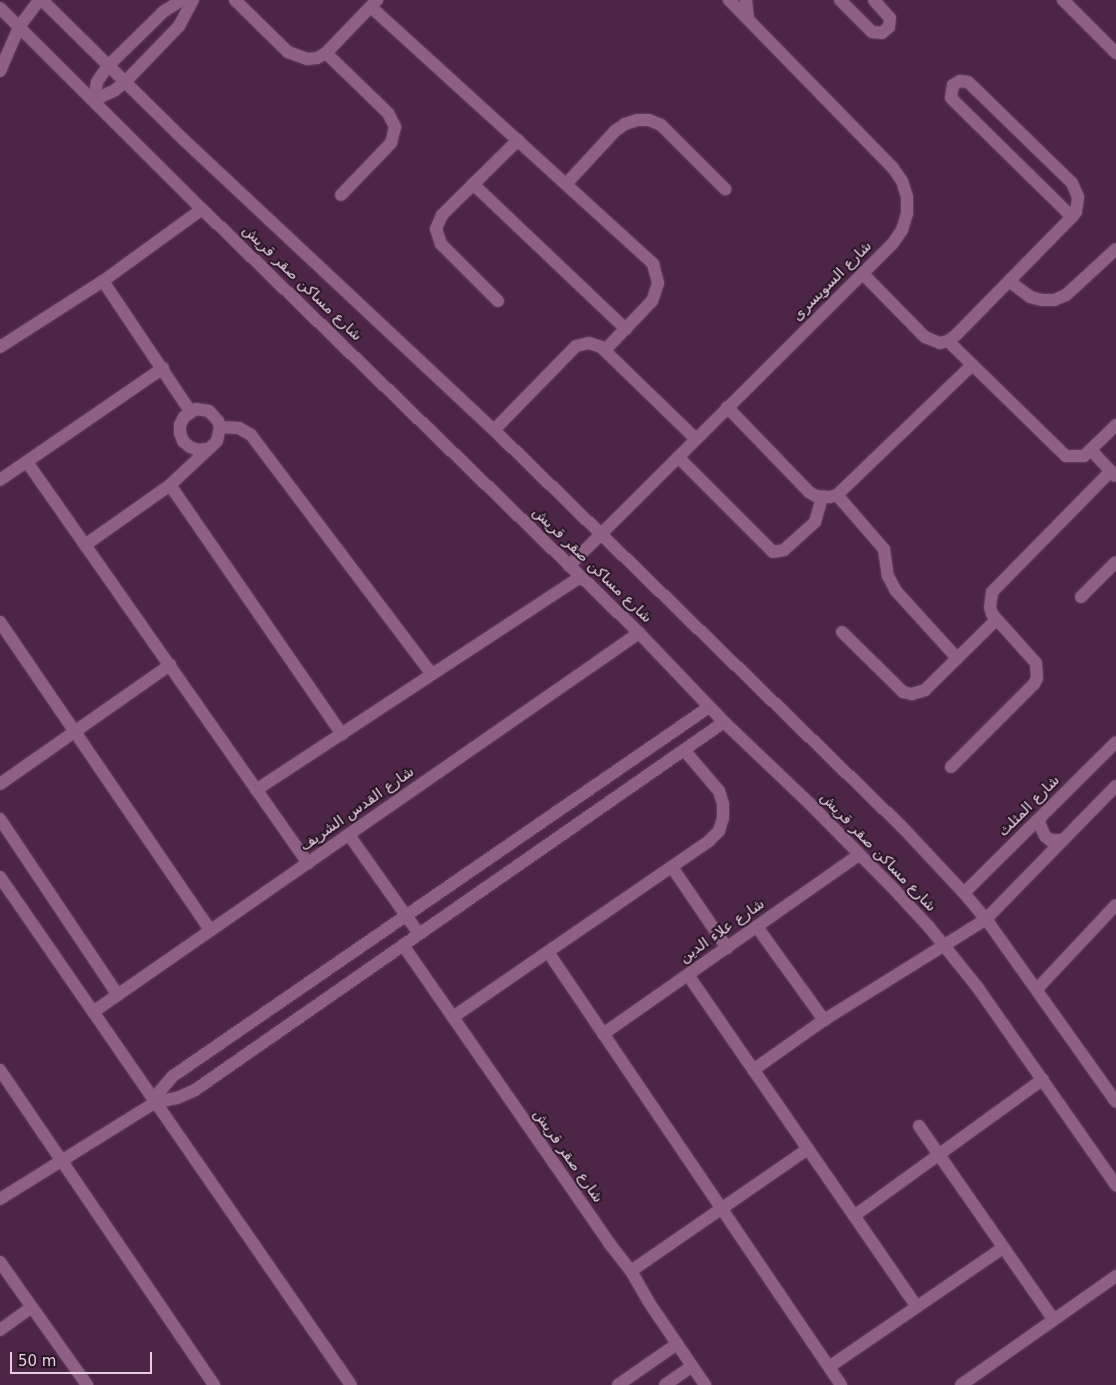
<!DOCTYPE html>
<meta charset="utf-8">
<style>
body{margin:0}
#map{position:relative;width:1116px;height:1385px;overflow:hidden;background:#4d2547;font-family:"DejaVu Sans",Cairo,sans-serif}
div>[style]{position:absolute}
.roads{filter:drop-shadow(0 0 1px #654260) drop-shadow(0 0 1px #654260)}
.street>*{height:12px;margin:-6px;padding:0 6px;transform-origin:6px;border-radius:6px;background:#8d6084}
.secondary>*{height:12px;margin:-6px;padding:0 6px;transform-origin:6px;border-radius:6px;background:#8d6084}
span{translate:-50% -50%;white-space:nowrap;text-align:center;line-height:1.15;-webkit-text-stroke:4px #291625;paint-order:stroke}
.street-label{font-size:15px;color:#e8cee2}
.scale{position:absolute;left:10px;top:1352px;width:142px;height:22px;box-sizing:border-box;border:2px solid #e8cee2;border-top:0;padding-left:6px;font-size:15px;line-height:18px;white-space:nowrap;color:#e8cee2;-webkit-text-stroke:4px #291625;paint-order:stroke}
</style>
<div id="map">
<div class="roads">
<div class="street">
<i style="left:182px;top:0;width:22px;rotate:148deg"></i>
<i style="left:163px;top:12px;width:77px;rotate:135.5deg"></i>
<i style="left:108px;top:66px;width:19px;rotate:125deg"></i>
<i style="left:97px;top:82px;width:18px;rotate:99deg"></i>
<i style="left:94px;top:100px;width:23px;rotate:-25deg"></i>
<i style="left:115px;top:90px;width:13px;rotate:-39deg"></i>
<i style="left:125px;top:82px;width:78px;rotate:-46deg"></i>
<i style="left:179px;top:26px;width:30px;rotate:-62deg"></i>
<i style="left:235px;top:0;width:74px;rotate:44.5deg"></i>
<i style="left:288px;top:52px;width:20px;rotate:20deg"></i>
<i style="left:307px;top:59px;width:10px;rotate:-6deg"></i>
<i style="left:317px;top:58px;width:10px;rotate:-29deg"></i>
<i style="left:326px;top:53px;width:74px;rotate:-46.1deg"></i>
<i style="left:746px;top:0;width:18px;rotate:84deg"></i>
<i style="left:840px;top:0;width:45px;rotate:45deg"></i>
<i style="left:872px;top:32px;width:10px;rotate:6deg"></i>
<i style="left:882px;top:33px;width:9px;rotate:-41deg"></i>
<i style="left:889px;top:27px;width:9px;rotate:-84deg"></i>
<i style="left:890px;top:18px;width:24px;rotate:-132deg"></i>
<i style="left:1063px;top:0;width:75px;rotate:45deg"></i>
<i style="left:371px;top:7px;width:382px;rotate:42.3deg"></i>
<i style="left:653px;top:264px;width:20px;rotate:75deg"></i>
<i style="left:658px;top:283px;width:19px;rotate:108deg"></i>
<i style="left:652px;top:301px;width:68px;rotate:133.8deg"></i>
<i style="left:326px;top:53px;width:86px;rotate:44.1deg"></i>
<i style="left:388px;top:113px;width:16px;rotate:63deg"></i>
<i style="left:395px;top:127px;width:16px;rotate:104deg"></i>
<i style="left:391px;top:143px;width:72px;rotate:133.9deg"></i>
<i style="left:567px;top:183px;width:71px;rotate:-47.3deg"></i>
<i style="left:615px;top:131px;width:12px;rotate:-35deg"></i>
<i style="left:625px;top:124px;width:13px;rotate:-18deg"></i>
<i style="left:637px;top:120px;width:12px"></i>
<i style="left:649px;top:120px;width:13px;rotate:23deg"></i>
<i style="left:661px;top:125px;width:91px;rotate:45deg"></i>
<i style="left:473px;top:184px;width:211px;rotate:43.5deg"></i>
<i style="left:862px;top:273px;width:90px;rotate:45.5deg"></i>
<i style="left:925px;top:337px;width:16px;rotate:22deg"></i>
<i style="left:940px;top:343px;width:8px;rotate:-14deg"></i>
<i style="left:948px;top:341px;width:10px;rotate:-37deg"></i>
<i style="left:956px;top:335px;width:165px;rotate:-45.5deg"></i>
<i style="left:1072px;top:217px;width:6px;rotate:-51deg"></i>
<i style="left:1076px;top:212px;width:15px;rotate:-82deg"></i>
<i style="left:1078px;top:197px;width:15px;rotate:-113deg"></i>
<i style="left:1072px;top:183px;width:145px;rotate:-135.8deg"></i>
<i style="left:968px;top:82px;width:8px;rotate:-173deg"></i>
<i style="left:960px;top:81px;width:8px;rotate:150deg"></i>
<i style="left:953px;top:85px;width:13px;rotate:99deg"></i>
<i style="left:951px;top:98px;width:170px;rotate:44.5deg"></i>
<i style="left:103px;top:281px;width:156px;rotate:56.2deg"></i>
<i style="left:1009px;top:281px;width:26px;rotate:37deg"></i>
<i style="left:1030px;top:297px;width:12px;rotate:14deg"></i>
<i style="left:1042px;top:300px;width:12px"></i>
<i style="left:1054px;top:300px;width:13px;rotate:-23deg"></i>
<i style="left:1066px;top:295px;width:68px;rotate:-42.6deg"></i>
<i style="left:498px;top:301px;width:81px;rotate:-135deg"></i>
<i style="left:441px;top:244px;width:16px;rotate:-108deg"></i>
<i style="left:436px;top:229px;width:15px;rotate:-67deg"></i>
<i style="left:442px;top:215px;width:107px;rotate:-44.6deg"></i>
<i style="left:948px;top:341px;width:165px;rotate:44.3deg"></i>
<i style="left:1066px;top:456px;width:18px"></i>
<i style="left:1084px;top:456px;width:45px;rotate:-44.1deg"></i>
<i style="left:0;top:347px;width:122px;rotate:-32.7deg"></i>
<i style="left:103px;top:281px;width:122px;rotate:-36deg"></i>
<i style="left:727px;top:407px;width:118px;rotate:46deg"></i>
<i style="left:809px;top:492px;width:8px;rotate:30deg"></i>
<i style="left:816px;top:496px;width:14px;rotate:4deg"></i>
<i style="left:830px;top:497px;width:7px;rotate:-16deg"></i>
<i style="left:837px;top:495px;width:187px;rotate:-43.9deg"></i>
<i style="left:220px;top:427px;width:19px;rotate:3deg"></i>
<i style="left:239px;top:428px;width:14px;rotate:30deg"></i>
<i style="left:251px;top:435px;width:300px;rotate:52.9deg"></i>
<i style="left:494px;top:430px;width:117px;rotate:-45.7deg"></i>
<i style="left:576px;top:346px;width:13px;rotate:-13deg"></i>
<i style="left:589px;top:343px;width:13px;rotate:18deg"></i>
<i style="left:601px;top:347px;width:132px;rotate:44.1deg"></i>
<i style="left:1091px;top:450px;width:35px;rotate:47deg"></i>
<i style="left:678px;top:457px;width:134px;rotate:45deg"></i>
<i style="left:773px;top:552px;width:11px;rotate:-10deg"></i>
<i style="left:784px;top:550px;width:42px;rotate:-42.1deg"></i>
<i style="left:815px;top:522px;width:25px;rotate:-74deg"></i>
<i style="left:27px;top:462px;width:490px;rotate:55deg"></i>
<i style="left:0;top:480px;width:198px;rotate:-34.5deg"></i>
<i style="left:170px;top:485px;width:303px;rotate:55.4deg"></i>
<i style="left:837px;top:495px;width:72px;rotate:49deg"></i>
<i style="left:884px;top:549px;width:27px;rotate:82deg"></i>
<i style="left:888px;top:576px;width:17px;rotate:62deg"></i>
<i style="left:896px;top:591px;width:91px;rotate:47.7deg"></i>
<i style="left:85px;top:545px;width:104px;rotate:-35.2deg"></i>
<i style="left:170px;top:485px;width:64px;rotate:-43.1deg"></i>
<i style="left:217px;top:441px;width:14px;rotate:-78deg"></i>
<i style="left:220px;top:427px;width:6px;rotate:-108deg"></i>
<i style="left:218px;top:421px;width:13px;rotate:-132deg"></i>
<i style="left:209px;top:411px;width:13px;rotate:-171deg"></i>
<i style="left:196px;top:409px;width:14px;rotate:146deg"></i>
<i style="left:184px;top:417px;width:9px;rotate:117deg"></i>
<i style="left:180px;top:425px;width:8px;rotate:90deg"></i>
<i style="left:180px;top:433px;width:9px;rotate:69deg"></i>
<i style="left:183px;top:441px;width:9px;rotate:41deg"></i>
<i style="left:190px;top:447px;width:9px;rotate:21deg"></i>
<i style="left:198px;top:450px;width:8px;rotate:-7deg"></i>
<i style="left:569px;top:566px;width:457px;rotate:-44.9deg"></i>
<i style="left:893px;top:243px;width:16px;rotate:-55deg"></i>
<i style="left:902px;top:230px;width:17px;rotate:-73deg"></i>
<i style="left:907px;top:214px;width:17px;rotate:-90deg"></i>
<i style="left:907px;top:197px;width:17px;rotate:-107deg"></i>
<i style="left:902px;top:181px;width:16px;rotate:-125deg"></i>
<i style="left:893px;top:168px;width:235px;rotate:-134.3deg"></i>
<i style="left:1081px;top:597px;width:49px;rotate:-45deg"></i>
<i style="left:0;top:622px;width:373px;rotate:55.7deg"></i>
<i style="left:842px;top:632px;width:86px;rotate:44.5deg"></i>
<i style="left:903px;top:692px;width:9px;rotate:13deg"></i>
<i style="left:912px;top:694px;width:14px;rotate:-17deg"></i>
<i style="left:925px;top:690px;width:100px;rotate:-44.6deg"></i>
<i style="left:951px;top:767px;width:117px;rotate:-45deg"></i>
<i style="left:1034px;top:684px;width:7px;rotate:-63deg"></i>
<i style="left:1037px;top:678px;width:15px;rotate:-94deg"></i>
<i style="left:1036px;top:663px;width:66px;rotate:-131.9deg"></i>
<i style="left:992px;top:614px;width:7px;rotate:-106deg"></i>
<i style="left:990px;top:607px;width:15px;rotate:-82deg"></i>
<i style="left:992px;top:592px;width:170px;rotate:-45.5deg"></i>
<i style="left:0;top:784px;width:208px;rotate:-35deg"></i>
<i style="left:256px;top:790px;width:388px;rotate:-33.3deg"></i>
<i style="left:1041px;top:817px;width:6px;rotate:108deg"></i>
<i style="left:1039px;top:823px;width:14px;rotate:65deg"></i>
<i style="left:1045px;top:836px;width:6px;rotate:39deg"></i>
<i style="left:1050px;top:840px;width:13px"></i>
<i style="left:0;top:819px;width:212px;rotate:56.2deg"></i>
<i style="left:349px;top:835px;width:121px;rotate:54.7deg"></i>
<i style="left:672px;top:867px;width:98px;rotate:55.8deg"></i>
<i style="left:0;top:877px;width:617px;rotate:55.36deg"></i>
<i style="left:964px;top:893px;width:214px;rotate:-44.8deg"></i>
<i style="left:757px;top:927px;width:115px;rotate:54.2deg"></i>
<i style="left:403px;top:945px;width:362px;rotate:55.3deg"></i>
<i style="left:609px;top:1243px;width:36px;rotate:52deg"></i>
<i style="left:631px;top:1271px;width:34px;rotate:60deg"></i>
<i style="left:648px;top:1301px;width:102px;rotate:55.8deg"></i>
<i style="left:548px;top:952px;width:523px;rotate:55.91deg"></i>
<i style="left:688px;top:975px;width:403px;rotate:55.4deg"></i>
<i style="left:1037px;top:989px;width:115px;rotate:-46.8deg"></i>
<i style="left:93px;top:1012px;width:665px;rotate:-34.77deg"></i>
<i style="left:453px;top:1017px;width:311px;rotate:-34.5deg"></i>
<i style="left:709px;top:841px;width:14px;rotate:-45deg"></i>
<i style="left:719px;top:831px;width:14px;rotate:-73deg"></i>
<i style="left:723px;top:818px;width:14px;rotate:-90deg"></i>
<i style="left:723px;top:804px;width:14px;rotate:-107deg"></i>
<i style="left:719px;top:791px;width:54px;rotate:-130.5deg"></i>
<i style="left:603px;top:1034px;width:312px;rotate:-35deg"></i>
<i style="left:0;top:1070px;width:381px;rotate:55.8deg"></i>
<i style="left:753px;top:1070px;width:87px;rotate:-35.2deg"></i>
<i style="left:824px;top:1020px;width:191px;rotate:-31.9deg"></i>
<i style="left:986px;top:919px;width:186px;rotate:-45.7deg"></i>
<i style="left:156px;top:1102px;width:12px;rotate:-70deg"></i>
<i style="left:160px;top:1091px;width:20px;rotate:-49deg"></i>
<i style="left:173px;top:1076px;width:651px;rotate:-34.54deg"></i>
<i style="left:919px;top:1126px;width:236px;rotate:55.2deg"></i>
<i style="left:0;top:1199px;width:184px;rotate:-31.9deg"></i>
<i style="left:156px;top:1102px;width:21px;rotate:-11deg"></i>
<i style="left:177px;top:1098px;width:20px;rotate:-24deg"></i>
<i style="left:195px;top:1090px;width:644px;rotate:-34.82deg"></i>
<i style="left:854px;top:1216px;width:233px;rotate:-35.9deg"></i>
<i style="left:0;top:1262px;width:151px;rotate:54.7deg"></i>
<i style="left:631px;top:1271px;width:215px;rotate:-34.6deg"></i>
<i style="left:0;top:1330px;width:39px;rotate:-36deg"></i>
<i style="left:829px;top:1367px;width:211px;rotate:-34.4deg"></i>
<i style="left:618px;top:1385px;width:72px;rotate:-34.8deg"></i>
<i style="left:665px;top:1385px;width:33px;rotate:-35deg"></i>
<i style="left:961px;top:1385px;width:189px;rotate:-35.1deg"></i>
</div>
<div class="secondary">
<i style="left:42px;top:0;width:199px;rotate:44.6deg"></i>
<i style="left:184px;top:140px;width:424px;rotate:43.1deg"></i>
<i style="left:494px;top:430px;width:574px;rotate:44.22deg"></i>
<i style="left:905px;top:830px;width:86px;rotate:46.9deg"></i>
<i style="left:964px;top:893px;width:34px;rotate:50deg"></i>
<i style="left:986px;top:919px;width:224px;rotate:54.6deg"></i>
<i style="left:0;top:8px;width:285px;rotate:44.9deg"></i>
<i style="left:202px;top:209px;width:609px;rotate:44.13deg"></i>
<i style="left:639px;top:633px;width:123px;rotate:46.3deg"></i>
<i style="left:724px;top:722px;width:117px;rotate:43.6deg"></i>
<i style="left:809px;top:803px;width:115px;rotate:45.4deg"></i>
<i style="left:890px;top:885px;width:57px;rotate:47.1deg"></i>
<i style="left:929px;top:927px;width:78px;rotate:51.2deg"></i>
<i style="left:978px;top:988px;width:241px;rotate:55deg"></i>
<i style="left:0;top:71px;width:48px;rotate:-66.6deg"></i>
<i style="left:19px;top:27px;width:34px;rotate:-53deg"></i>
</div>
</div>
<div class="street-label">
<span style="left:832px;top:281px;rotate:-45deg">شارع السويسرى</span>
<span style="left:302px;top:283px;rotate:44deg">شارع مساكن صقر قريش</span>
<span style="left:592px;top:565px;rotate:44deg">شارع مساكن صقر قريش</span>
<span style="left:1029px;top:806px;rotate:-45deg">شارع المثلث</span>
<span style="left:357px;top:809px;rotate:-35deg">شارع القدس الشريف</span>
<span style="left:878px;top:852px;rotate:46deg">شارع مساكن صقر قريش</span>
<span style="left:722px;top:931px;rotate:-35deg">شارع علاء الدين</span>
<span style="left:568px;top:1156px;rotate:55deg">شارع صقر قريش</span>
</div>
<div class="scale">50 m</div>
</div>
